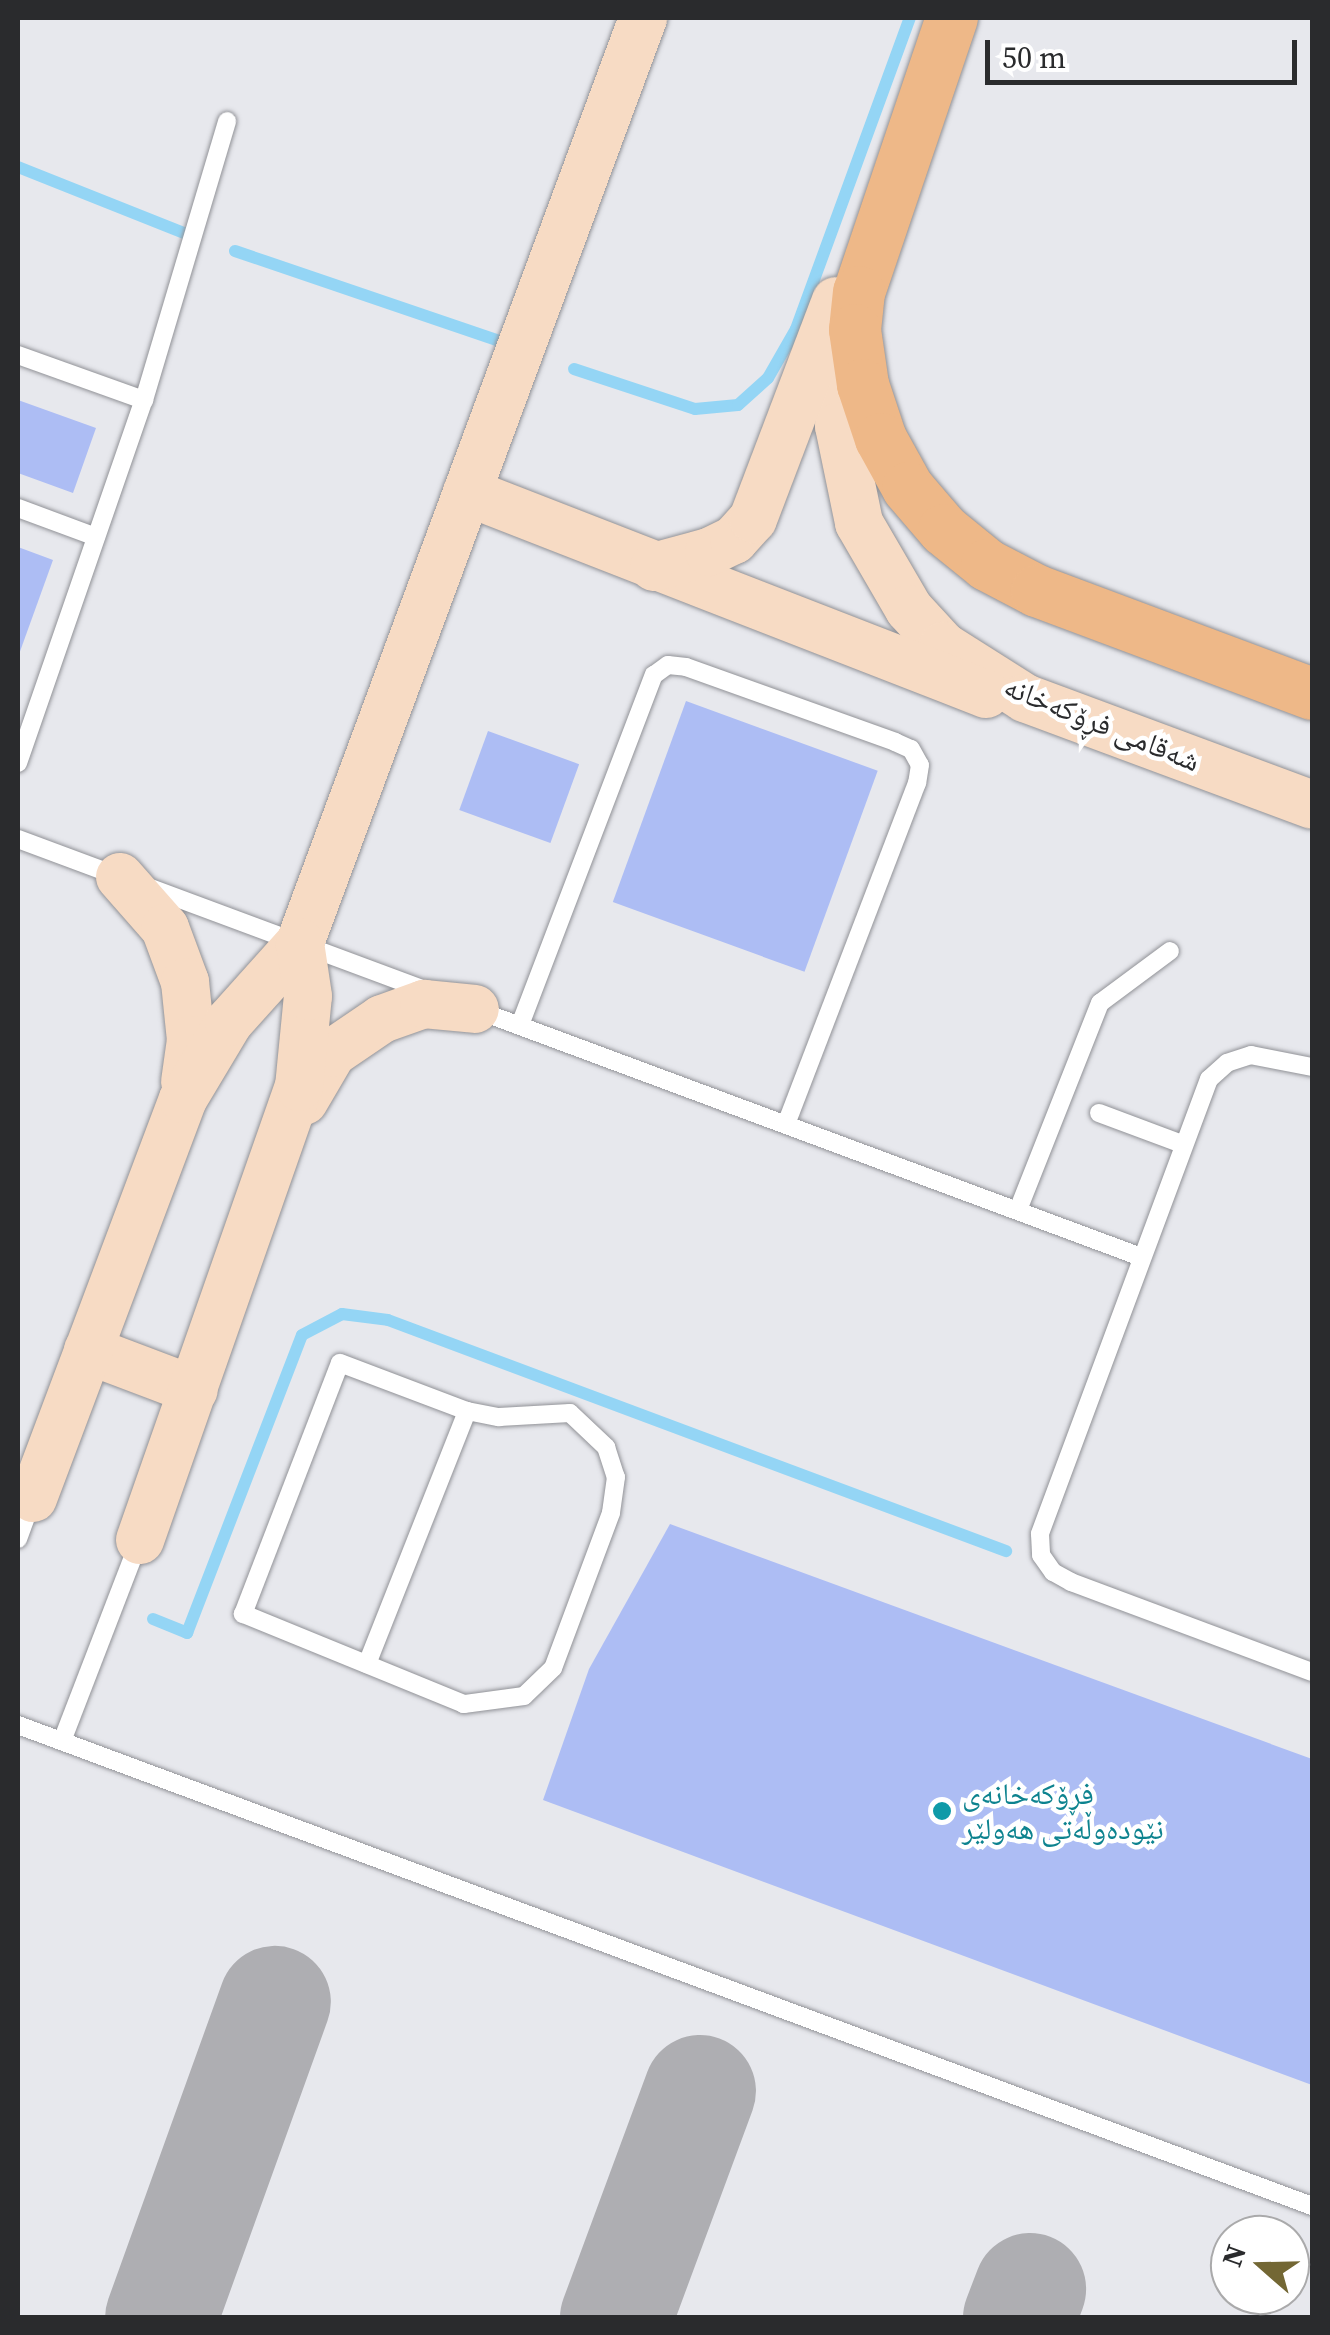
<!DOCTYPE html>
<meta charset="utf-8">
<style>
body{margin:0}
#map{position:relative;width:1330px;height:2335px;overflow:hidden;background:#e7e8ed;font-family:"Source Serif 4","Noto Naskh Arabic",serif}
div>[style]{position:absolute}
.stream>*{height:12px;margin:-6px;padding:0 6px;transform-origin:6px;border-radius:6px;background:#94d5f5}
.taxiway>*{height:112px;margin:-56px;padding:0 56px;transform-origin:56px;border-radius:56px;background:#aeaeb2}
.building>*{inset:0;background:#adbdf4;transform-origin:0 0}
.roads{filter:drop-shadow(0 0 2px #919297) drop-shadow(0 0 2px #919297)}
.lane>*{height:18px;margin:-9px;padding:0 9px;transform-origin:9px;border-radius:9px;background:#fff}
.secondary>*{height:48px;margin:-24px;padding:0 24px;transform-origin:24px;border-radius:24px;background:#f7dbc4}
.primary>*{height:52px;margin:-26px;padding:0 26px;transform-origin:26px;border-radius:26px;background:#eeb888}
.dots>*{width:28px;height:28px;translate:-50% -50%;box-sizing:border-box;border:5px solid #fff;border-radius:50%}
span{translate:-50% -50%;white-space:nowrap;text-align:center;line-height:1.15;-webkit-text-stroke:9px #fff;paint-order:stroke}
.street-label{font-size:30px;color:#2a2b2d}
.culture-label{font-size:30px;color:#0d838f}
.left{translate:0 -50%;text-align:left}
.frame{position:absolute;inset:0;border:20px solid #2a2b2d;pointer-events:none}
.north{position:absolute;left:1210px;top:2215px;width:100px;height:100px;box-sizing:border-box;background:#fff;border:2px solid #aaaaab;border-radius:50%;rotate:290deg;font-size:28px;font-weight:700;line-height:40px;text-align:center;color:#2a2b2d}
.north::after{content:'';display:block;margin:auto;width:35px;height:45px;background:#736734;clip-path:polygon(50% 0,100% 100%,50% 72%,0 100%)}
.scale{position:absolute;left:985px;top:40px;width:312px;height:45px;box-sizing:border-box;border:5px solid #2a2b2d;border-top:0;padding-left:12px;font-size:30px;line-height:35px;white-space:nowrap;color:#2a2b2d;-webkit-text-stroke:8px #fff;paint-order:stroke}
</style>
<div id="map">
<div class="stream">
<i style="left:18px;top:167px;width:186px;rotate:21.7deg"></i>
<i style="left:235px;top:251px;width:292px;rotate:18.8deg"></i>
<i style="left:574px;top:369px;width:127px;rotate:18.3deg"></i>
<i style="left:695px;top:409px;width:43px;rotate:-5.3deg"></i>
<i style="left:738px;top:405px;width:40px;rotate:-42deg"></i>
<i style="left:768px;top:378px;width:56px;rotate:-60.3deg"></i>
<i style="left:796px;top:329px;width:331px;rotate:-69.9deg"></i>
<i style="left:153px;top:1619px;width:37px;rotate:22deg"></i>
<i style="left:187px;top:1633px;width:319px;rotate:-68.9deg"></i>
<i style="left:302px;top:1335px;width:45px;rotate:-27.7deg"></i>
<i style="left:342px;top:1314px;width:46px;rotate:7.4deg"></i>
<i style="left:388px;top:1320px;width:660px;rotate:20.5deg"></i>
</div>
<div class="taxiway">
<i style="left:161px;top:2318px;width:336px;rotate:-70.2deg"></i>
<i style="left:616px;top:2318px;width:242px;rotate:-69.7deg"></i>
<i style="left:1019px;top:2318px;width:31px;rotate:-69deg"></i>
</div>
<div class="building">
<i style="clip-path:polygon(18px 400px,96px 428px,73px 493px,18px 473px)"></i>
<i style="clip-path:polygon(18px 547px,53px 560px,18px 657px)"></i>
<i style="left:686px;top:701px;width:204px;height:214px;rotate:20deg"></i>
<i style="left:488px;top:731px;width:97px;height:84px;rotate:20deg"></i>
<i style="clip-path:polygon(670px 1524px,1312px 1759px,1312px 2085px,543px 1800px,589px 1669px)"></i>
</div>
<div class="roads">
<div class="lane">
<i style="left:18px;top:355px;width:134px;rotate:19.7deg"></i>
<i style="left:18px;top:508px;width:83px;rotate:20.4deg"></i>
<i style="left:18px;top:763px;width:384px;rotate:-70.9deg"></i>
<i style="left:144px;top:400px;width:291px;rotate:-73.4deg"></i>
<i style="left:18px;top:839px;width:109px;rotate:20.4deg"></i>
<i style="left:145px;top:886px;width:304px;rotate:20.4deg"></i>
<i style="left:477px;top:1010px;width:708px;rotate:20.4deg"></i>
<i style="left:520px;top:1025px;width:375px;rotate:-69.1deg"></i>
<i style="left:654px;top:675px;width:17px;rotate:-36deg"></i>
<i style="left:668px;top:665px;width:18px;rotate:6deg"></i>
<i style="left:686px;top:667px;width:222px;rotate:19.7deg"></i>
<i style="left:895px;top:742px;width:17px;rotate:24deg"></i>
<i style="left:911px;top:749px;width:18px;rotate:61deg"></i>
<i style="left:920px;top:765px;width:18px;rotate:99deg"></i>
<i style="left:917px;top:783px;width:365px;rotate:111deg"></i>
<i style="left:1312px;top:1067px;width:62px;rotate:-168.9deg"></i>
<i style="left:1251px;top:1055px;width:25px;rotate:162deg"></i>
<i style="left:1227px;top:1063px;width:24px;rotate:138deg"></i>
<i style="left:1209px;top:1079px;width:485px;rotate:110.4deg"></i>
<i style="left:1040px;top:1534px;width:21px;rotate:87deg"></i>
<i style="left:1041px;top:1555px;width:21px;rotate:55deg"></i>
<i style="left:1053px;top:1572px;width:21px;rotate:29deg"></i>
<i style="left:1071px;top:1582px;width:257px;rotate:20.5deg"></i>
<i style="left:1099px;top:1113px;width:89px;rotate:20.5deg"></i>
<i style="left:1018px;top:1210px;width:223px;rotate:-68.4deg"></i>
<i style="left:1100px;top:1003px;width:87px;rotate:-36.6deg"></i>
<i style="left:340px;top:1363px;width:136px;rotate:20.7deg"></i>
<i style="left:467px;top:1411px;width:33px;rotate:11deg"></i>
<i style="left:499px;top:1417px;width:71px;rotate:-3.2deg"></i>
<i style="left:570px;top:1413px;width:50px;rotate:43.4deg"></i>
<i style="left:606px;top:1447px;width:32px;rotate:72deg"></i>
<i style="left:616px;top:1477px;width:36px;rotate:98deg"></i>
<i style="left:611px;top:1513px;width:165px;rotate:110.5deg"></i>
<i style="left:553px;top:1668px;width:40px;rotate:136deg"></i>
<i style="left:524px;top:1696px;width:61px;rotate:172.4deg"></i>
<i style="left:464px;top:1704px;width:239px;rotate:-157.8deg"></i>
<i style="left:243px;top:1614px;width:269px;rotate:-68.9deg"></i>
<i style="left:18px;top:1539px;width:44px;rotate:-69.9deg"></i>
<i style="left:367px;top:1664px;width:272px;rotate:-68.4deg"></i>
<i style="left:18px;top:1725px;width:1381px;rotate:20.39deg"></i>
<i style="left:62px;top:1741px;width:214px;rotate:-68.9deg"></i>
</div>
<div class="secondary">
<i style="left:852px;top:343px;width:84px;rotate:98.9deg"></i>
<i style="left:839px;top:426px;width:99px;rotate:78.3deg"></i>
<i style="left:859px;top:523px;width:99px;rotate:59.8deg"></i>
<i style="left:909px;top:609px;width:50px;rotate:47.4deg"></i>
<i style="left:943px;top:646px;width:97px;rotate:32.4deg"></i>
<i style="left:1025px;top:698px;width:306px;rotate:20.4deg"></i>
<i style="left:467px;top:492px;width:557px;rotate:21.27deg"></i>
<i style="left:654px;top:567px;width:57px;rotate:-15.3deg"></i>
<i style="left:709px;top:552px;width:28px;rotate:-26deg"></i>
<i style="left:734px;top:540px;width:28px;rotate:-48deg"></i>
<i style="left:753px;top:519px;width:233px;rotate:-69.2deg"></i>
<i style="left:120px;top:877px;width:68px;rotate:48.6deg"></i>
<i style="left:165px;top:928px;width:58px;rotate:69.7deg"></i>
<i style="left:185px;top:982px;width:58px;rotate:84.1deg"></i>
<i style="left:191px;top:1040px;width:42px;rotate:98.1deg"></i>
<i style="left:304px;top:1101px;width:56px;rotate:-59.7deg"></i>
<i style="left:332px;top:1053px;width:60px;rotate:-34.2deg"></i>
<i style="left:382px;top:1019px;width:45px;rotate:-19.7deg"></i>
<i style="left:424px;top:1004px;width:51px;rotate:5.6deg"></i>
<i style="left:88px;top:1350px;width:113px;rotate:20.7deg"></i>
<i style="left:33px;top:1498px;width:426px;rotate:-69.4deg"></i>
<i style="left:183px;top:1099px;width:90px;rotate:-59.1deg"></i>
<i style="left:229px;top:1022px;width:106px;rotate:-48.1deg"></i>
<i style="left:300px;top:943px;width:987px;rotate:-69.65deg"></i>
<i style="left:140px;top:1540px;width:480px;rotate:-70.7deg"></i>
<i style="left:299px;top:1087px;width:91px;rotate:-84.4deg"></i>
<i style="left:308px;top:996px;width:54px;rotate:-98.6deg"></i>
</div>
<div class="primary">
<i style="left:952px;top:18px;width:289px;rotate:108.7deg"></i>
<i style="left:859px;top:292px;width:38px;rotate:96deg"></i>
<i style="left:855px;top:330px;width:56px;rotate:81.7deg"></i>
<i style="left:863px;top:385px;width:57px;rotate:71.6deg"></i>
<i style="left:881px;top:439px;width:56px;rotate:61.1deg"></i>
<i style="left:908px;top:488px;width:55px;rotate:49.4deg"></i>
<i style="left:944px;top:530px;width:55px;rotate:39.1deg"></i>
<i style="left:987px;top:565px;width:56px;rotate:27.5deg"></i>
<i style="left:1037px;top:591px;width:294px;rotate:20.5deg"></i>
</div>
</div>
<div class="dots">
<i style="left:942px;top:1811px;background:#0f9aa8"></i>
</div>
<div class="street-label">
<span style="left:1102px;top:724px;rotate:22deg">شەقامی فڕۆکەخانە</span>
</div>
<div class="culture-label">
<span class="left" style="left:962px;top:1811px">فڕۆکەخانەی<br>نێودەوڵەتی هەولێر</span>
</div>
<div class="frame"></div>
<div class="north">N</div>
<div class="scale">50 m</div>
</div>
